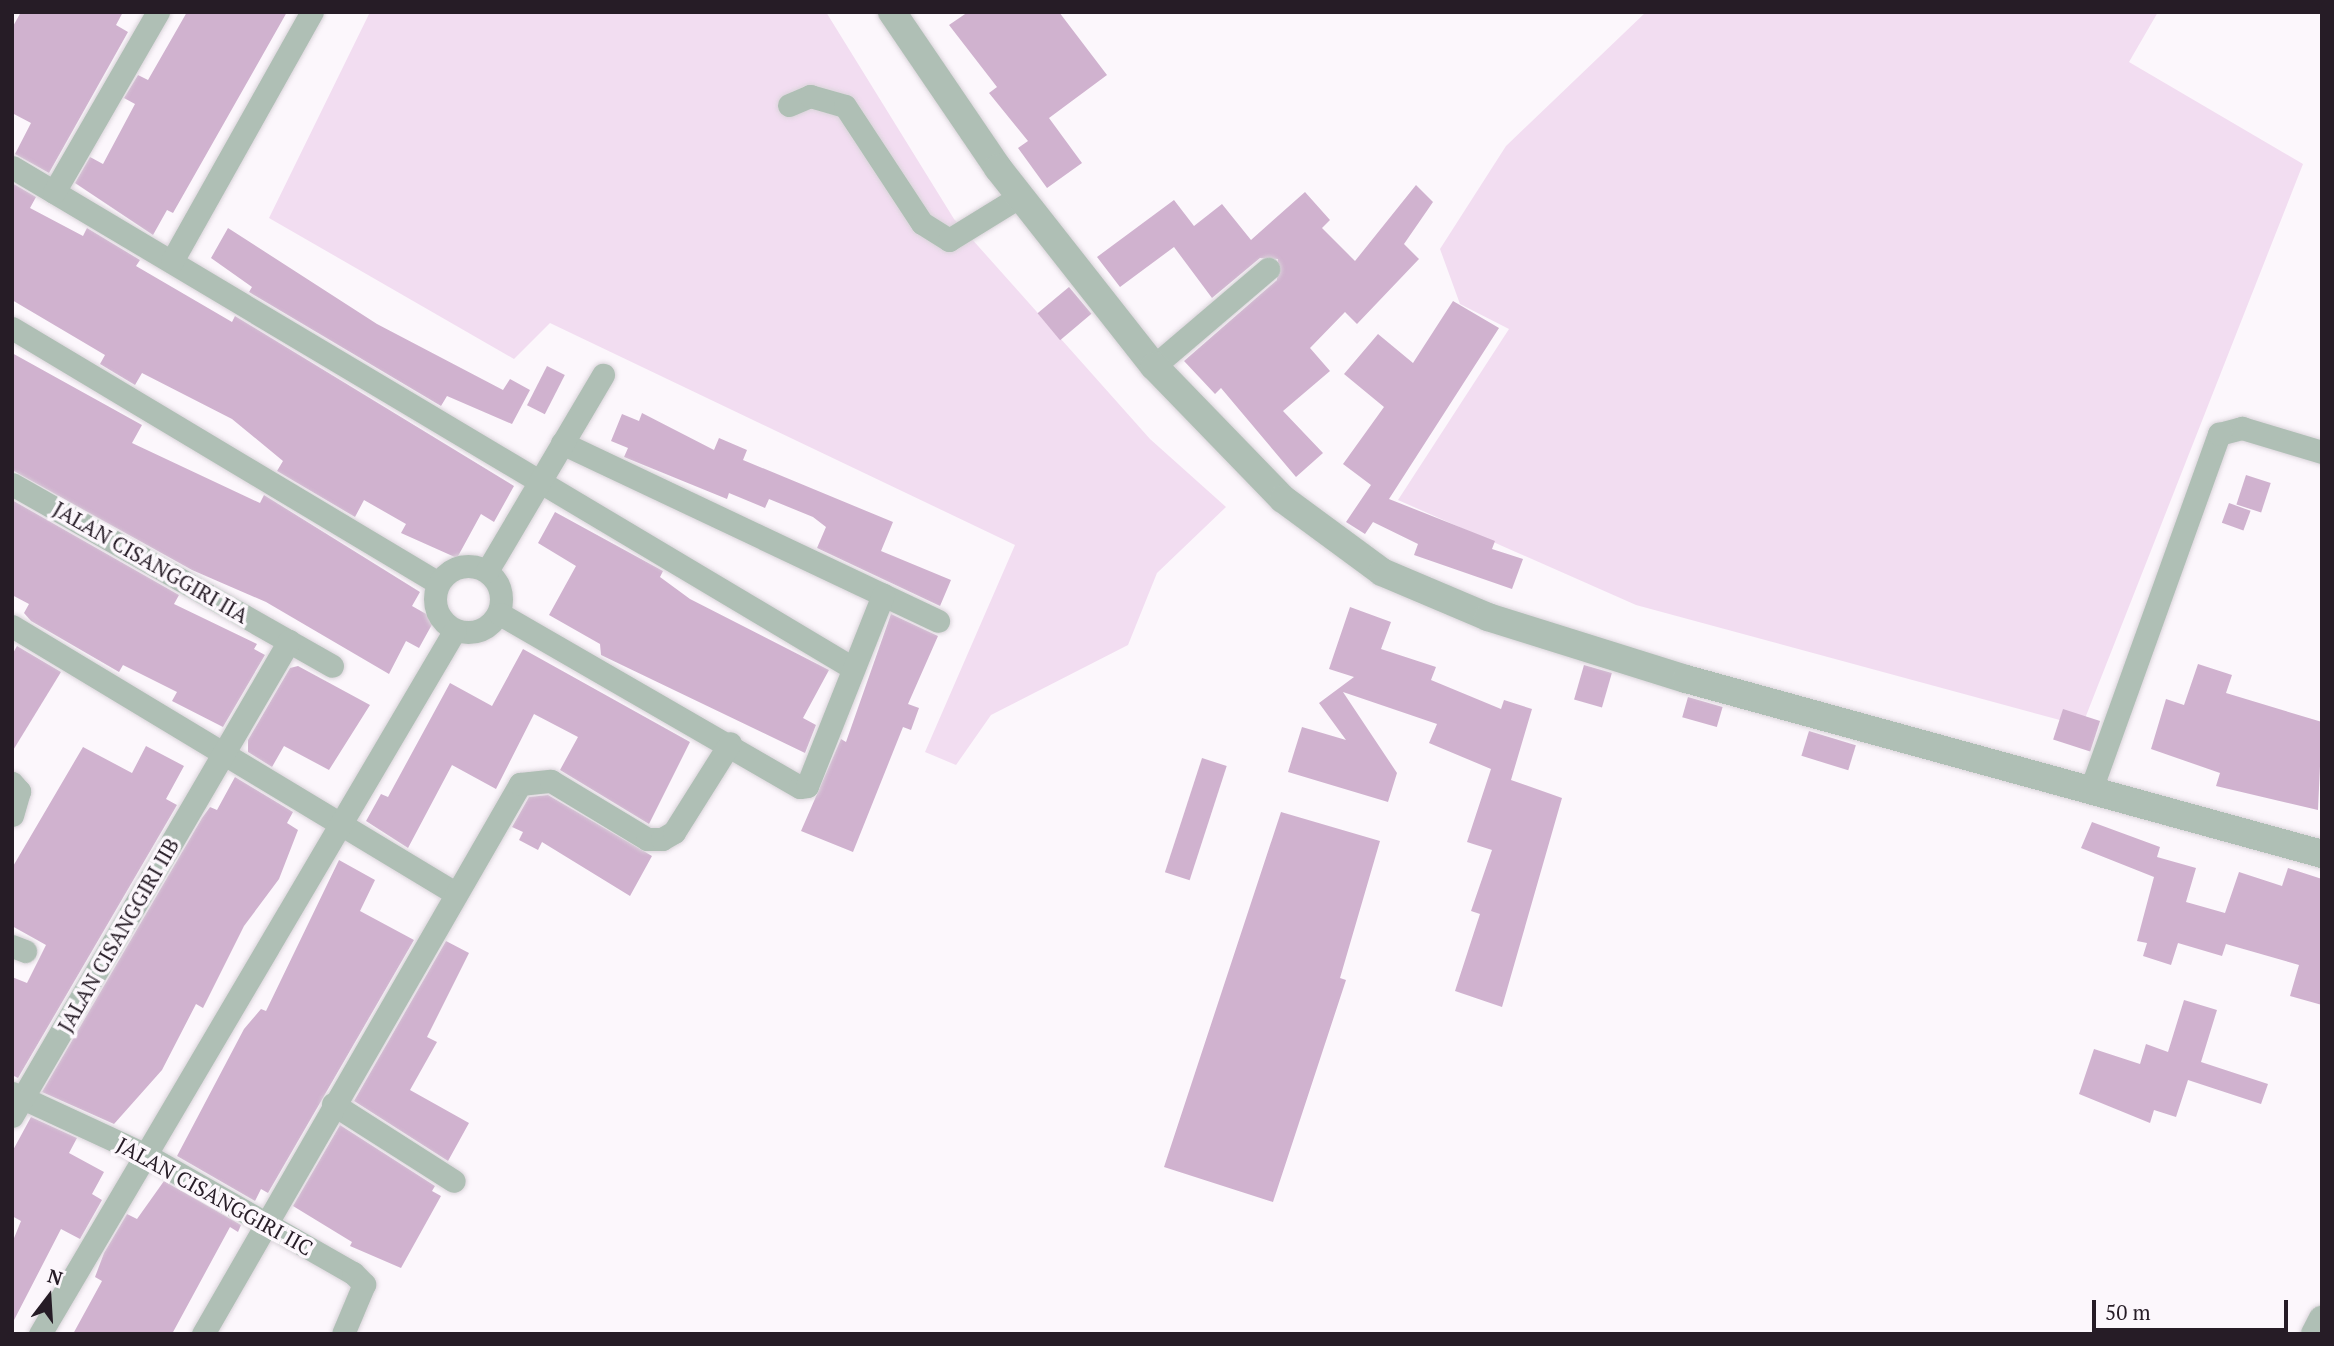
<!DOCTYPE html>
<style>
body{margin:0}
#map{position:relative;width:2334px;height:1346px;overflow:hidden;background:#fcf7fc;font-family:"PT Serif",serif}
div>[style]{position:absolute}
.green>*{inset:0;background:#f2ddf1}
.building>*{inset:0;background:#d0b2cf;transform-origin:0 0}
.roads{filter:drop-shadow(0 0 2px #dad4da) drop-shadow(0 0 2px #dad4da)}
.minor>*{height:23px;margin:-11.5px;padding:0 11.5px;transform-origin:11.5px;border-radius:11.5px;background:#afbfb5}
.minor>.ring{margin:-11.5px;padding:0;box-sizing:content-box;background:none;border:23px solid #afbfb5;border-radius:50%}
.tertiary>*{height:28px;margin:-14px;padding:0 14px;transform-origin:14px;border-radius:14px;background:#afbfb5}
span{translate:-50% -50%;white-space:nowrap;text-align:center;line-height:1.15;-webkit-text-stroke:7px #fcf7fc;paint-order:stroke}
.street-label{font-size:21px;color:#261c26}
.frame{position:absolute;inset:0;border:14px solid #261c26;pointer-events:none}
.north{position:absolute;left:14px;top:1262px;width:70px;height:70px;-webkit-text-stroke:5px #fcf7fc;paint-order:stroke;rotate:17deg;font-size:19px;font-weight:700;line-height:28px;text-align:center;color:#261c26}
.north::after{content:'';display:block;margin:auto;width:24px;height:32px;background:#261c26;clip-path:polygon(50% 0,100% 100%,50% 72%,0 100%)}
.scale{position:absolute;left:2092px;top:1300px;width:196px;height:32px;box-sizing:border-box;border:4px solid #261c26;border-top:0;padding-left:9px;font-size:21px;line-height:24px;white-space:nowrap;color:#261c26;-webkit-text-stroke:5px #fcf7fc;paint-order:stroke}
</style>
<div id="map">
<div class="green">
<i style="clip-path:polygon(370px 12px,826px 12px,954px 219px,1150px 439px,1226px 507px,1157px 573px,1128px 645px,991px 715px,956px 765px,925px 752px,1015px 545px,550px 323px,514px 359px,269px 218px)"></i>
<i style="clip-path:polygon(1646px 12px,2158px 12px,2129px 62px,2303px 164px,2082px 726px,1636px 605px,1398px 500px,1509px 329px,1460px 304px,1440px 249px,1506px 146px)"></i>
</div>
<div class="building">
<i style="clip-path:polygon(21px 12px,123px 12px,116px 25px,128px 32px,49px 173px,15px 154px,31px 123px,12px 113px,12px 28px)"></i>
<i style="clip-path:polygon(187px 12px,287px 12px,173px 213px,167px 210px,153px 235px,75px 183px,90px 157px,103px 164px,135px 104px,124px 98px,138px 75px,148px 80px)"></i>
<i style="clip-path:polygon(968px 12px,1059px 12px,1107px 75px,1049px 118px,1082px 163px,1047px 188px,1018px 148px,1028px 141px,989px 93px,997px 87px,949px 25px)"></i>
<i style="clip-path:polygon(12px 183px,36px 197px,30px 208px,83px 236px,87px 228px,140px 260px,136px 266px,232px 322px,235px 316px,514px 486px,494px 522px,481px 514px,457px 558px,401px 533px,406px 524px,364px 500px,355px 517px,277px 471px,283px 461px,232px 419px,142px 373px,135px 385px,100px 364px,105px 355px,12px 300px)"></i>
<i style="clip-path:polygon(1416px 185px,1433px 202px,1404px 244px,1419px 259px,1357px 324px,1345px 312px,1310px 348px,1330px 371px,1283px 411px,1323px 453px,1296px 477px,1221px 388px,1215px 394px,1184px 361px,1277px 280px,1278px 259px,1260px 258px,1212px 298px,1174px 247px,1120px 287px,1097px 257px,1174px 200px,1194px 226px,1222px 204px,1251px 240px,1305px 192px,1330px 220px,1322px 228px,1355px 261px)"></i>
<i style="clip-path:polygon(228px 228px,377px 324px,503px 390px,510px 379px,530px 390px,512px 424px,447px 396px,441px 406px,249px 292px,252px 287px,211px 258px)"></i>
<i style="left:1069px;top:287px;width:35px;height:41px;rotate:50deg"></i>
<i style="clip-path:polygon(1453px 301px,1499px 328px,1389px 499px,1495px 541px,1492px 549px,1523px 559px,1512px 589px,1414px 555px,1418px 544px,1373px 522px,1365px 534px,1346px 522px,1371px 485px,1343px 464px,1384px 407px,1344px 374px,1378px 334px,1413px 363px)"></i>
<i style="clip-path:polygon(12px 353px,142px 425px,132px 443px,260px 503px,264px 495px,420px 592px,412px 606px,435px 619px,419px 648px,406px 641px,389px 674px,266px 602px,192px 570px,12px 470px)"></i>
<i style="left:547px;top:366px;width:20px;height:44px;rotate:27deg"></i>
<i style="clip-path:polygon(642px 413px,714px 450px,719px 438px,747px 450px,743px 460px,893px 522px,881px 551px,951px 580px,940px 606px,817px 548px,826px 527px,813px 517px,769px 499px,765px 508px,729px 493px,727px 499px,624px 457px,628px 448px,611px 441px,622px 414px,639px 421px)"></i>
<i style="left:2246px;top:475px;width:26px;height:31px;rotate:18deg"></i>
<i style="clip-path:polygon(12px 500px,179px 595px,174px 604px,257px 644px,254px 649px,265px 655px,223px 727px,172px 701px,177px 692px,123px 665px,119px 672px,31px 621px,24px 613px,29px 604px,12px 595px)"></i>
<i style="left:2229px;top:503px;width:23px;height:21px;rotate:20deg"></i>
<i style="clip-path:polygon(555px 512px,663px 571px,660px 577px,690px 599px,829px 670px,803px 718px,816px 725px,805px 753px,601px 655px,600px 644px,549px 615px,576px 566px,538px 543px)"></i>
<i style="clip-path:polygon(1350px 607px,1391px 622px,1381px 649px,1436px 667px,1431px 680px,1501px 709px,1504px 700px,1532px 709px,1511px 780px,1562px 798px,1502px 1007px,1455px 991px,1480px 914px,1471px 911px,1492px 850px,1467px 842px,1491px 769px,1429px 743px,1437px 724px,1343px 692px,1397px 773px,1388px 802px,1288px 772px,1302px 727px,1346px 740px,1319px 703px,1354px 677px,1329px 669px)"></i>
<i style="clip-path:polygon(891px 614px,938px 636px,908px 704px,919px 708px,911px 730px,903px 727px,853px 852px,801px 831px,841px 739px,846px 742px)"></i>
<i style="clip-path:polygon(17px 646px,61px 672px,12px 752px,12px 655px)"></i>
<i style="clip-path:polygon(523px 649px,690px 742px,649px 824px,560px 770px,578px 737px,534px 714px,496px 789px,452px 765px,408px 848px,366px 821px,381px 794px,388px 797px,450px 683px,492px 706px)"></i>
<i style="clip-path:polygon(2198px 664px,2232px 675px,2226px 693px,2322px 722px,2318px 810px,2216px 786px,2220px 773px,2151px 749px,2166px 699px,2184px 705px)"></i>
<i style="left:1584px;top:665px;width:29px;height:36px;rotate:16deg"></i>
<i style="clip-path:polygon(298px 666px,370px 705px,329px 770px,284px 746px,272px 767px,248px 752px,248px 740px,290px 668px)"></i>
<i style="left:1688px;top:697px;width:36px;height:21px;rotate:16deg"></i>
<i style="left:2063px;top:709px;width:39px;height:32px;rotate:18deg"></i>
<i style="left:1809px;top:731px;width:49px;height:26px;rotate:17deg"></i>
<i style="clip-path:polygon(146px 746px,184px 766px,166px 799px,177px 805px,18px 1078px,12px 1075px,12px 977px,27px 983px,46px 945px,12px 926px,12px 868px,83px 747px,132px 773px)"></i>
<i style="left:1202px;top:758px;width:26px;height:120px;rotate:18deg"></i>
<i style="clip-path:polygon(235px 777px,293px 812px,287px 823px,298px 830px,279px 879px,244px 926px,203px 1008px,196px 1004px,162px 1070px,114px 1124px,42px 1092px,202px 818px,210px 807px,217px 810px)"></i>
<i style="clip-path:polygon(548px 795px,652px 856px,630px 896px,542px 842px,538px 850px,519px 840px,523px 832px,512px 827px,529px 797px)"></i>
<i style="clip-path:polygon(1281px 812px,1380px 841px,1340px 978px,1346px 980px,1273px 1202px,1164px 1167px)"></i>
<i style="clip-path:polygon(2092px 822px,2160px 847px,2157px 857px,2196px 868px,2186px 902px,2225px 913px,2239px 872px,2282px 886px,2288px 868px,2322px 879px,2322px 1005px,2290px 996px,2299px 965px,2226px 944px,2222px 956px,2178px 943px,2171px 965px,2143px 956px,2147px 943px,2137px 941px,2154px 877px,2081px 848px)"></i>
<i style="clip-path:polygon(339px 860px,375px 880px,360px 911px,414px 940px,268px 1193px,261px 1189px,255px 1201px,177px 1156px,244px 1029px,261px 1009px,266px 1011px)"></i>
<i style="clip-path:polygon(446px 941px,469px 953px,427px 1037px,437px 1042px,410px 1090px,469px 1123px,448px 1161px,354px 1101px)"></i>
<i style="clip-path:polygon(2184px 1000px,2217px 1010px,2201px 1062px,2268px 1084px,2261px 1104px,2188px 1080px,2176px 1117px,2154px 1110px,2150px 1123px,2079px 1094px,2094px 1049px,2140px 1064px,2146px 1044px,2168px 1052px)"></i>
<i style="clip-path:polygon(31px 1117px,77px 1138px,69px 1153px,104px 1172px,92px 1194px,102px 1200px,80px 1239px,61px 1229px,12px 1324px,12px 1243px,21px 1221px,12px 1216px,12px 1152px)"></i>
<i style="clip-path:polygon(340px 1125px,435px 1186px,432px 1191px,441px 1196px,401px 1268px,350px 1246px,352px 1242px,293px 1206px)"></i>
<i style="clip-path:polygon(164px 1181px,241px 1225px,238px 1232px,230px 1227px,172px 1334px,73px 1334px,102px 1281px,95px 1277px,104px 1253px,127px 1214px,137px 1219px)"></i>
</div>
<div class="roads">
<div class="minor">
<i style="left:789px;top:105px;width:23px;rotate:-23deg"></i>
<i style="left:810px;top:96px;width:36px;rotate:16deg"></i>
<i style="left:845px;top:106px;width:140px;rotate:56.7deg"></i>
<i style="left:922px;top:223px;width:32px;rotate:32deg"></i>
<i style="left:949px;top:240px;width:82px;rotate:-31.6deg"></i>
<i style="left:12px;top:167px;width:977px;rotate:30.79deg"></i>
<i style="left:54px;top:192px;width:208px;rotate:-60deg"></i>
<i style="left:172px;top:261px;width:286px;rotate:-60.7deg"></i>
<i style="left:12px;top:328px;width:496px;rotate:30.9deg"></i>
<i style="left:1154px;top:366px;width:150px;rotate:-40.4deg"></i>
<i style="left:562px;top:443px;width:416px;rotate:25.3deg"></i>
<i style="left:12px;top:484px;width:368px;rotate:29.6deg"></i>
<i class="ring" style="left:435px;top:566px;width:43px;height:43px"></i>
<i style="left:487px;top:571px;width:228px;rotate:-59.4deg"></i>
<i style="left:500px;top:614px;width:346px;rotate:30deg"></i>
<i style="left:800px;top:787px;width:7px;rotate:-8deg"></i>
<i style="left:807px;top:786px;width:206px;rotate:-68.3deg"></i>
<i style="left:12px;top:626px;width:517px;rotate:31.08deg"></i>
<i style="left:12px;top:783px;width:11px;rotate:49deg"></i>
<i style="left:19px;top:791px;width:25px;rotate:106deg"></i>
<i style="left:2090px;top:792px;width:381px;rotate:-70.2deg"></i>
<i style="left:2219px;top:434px;width:24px;rotate:-15deg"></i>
<i style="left:2242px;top:428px;width:84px;rotate:16.7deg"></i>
<i style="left:12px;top:946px;width:14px;rotate:21deg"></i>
<i style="left:12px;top:1093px;width:148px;rotate:24.8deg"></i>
<i style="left:146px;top:1155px;width:238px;rotate:29.7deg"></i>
<i style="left:353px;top:1273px;width:16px;rotate:45deg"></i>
<i style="left:364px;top:1284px;width:54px;rotate:112.8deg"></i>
<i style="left:333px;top:1104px;width:143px;rotate:32.5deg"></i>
<i style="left:12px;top:1116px;width:550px;rotate:-59.75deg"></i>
<i style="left:40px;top:1334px;width:817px;rotate:-59.48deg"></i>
<i style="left:203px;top:1334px;width:635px;rotate:-60.04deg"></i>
<i style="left:520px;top:784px;width:31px;rotate:-6deg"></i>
<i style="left:551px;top:781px;width:112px;rotate:31.1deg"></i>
<i style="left:647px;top:839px;width:15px"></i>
<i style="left:662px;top:839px;width:14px;rotate:-30deg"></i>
<i style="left:674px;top:832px;width:105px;rotate:-57.8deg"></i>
</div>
<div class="tertiary">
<i style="left:892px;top:12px;width:189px;rotate:55.8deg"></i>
<i style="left:998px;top:168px;width:252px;rotate:51.8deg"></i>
<i style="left:1154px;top:366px;width:185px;rotate:45.9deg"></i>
<i style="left:1283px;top:499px;width:123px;rotate:36.4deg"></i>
<i style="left:1382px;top:572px;width:115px;rotate:23deg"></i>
<i style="left:1488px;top:617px;width:207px;rotate:17.4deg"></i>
<i style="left:1686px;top:679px;width:660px;rotate:15.38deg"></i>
<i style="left:2315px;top:1334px;width:16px;rotate:-63deg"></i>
</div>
</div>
<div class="street-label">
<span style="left:151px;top:562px;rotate:30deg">JALAN CISANGGIRI IIA</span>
<span style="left:118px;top:935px;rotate:-60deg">JALAN CISANGGIRI IIB</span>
<span style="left:215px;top:1196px;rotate:29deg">JALAN CISANGGIRI IIC</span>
</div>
<div class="frame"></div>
<div class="north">N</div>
<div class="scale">50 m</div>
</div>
